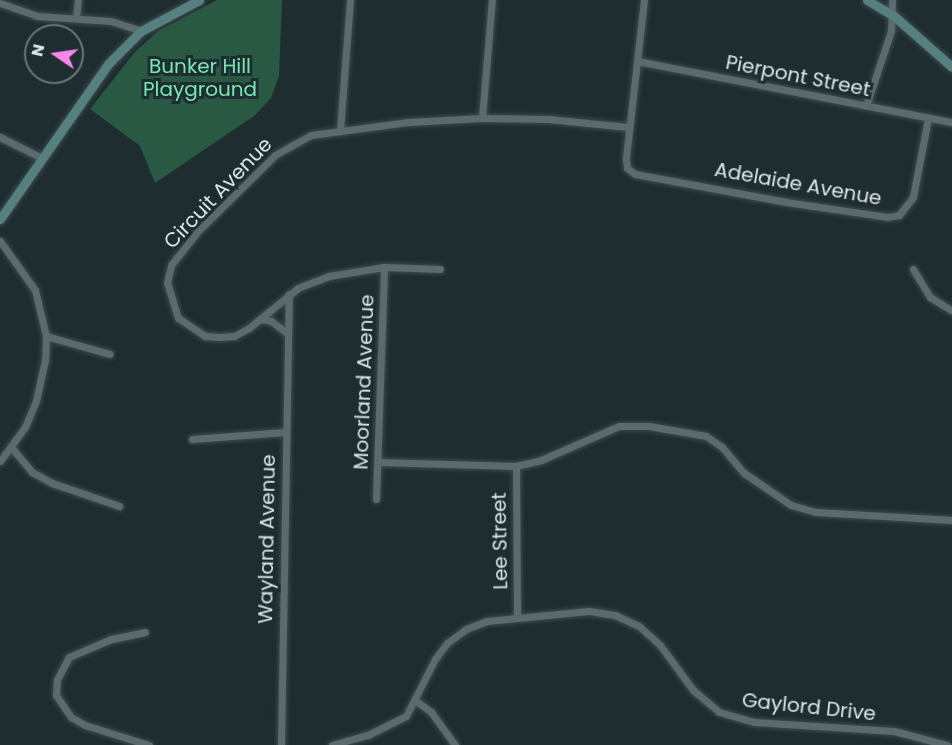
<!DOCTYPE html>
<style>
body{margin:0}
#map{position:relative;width:952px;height:745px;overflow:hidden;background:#1e2d2f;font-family:Poppins,sans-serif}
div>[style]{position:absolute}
.green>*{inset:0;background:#2a5943}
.roads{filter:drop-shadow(0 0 2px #3e4b4d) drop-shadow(0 0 2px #3e4b4d)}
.minor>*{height:7px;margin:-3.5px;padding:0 3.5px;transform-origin:3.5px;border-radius:3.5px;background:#5a6a6d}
.secondary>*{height:9px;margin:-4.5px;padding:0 4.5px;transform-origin:4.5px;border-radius:4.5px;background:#56807f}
span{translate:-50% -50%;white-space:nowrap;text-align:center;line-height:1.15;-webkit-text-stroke:6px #1e2d2f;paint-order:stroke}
.park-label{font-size:20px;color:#76e9b4}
.street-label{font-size:20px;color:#dbe4e6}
.north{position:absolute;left:24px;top:24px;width:60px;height:60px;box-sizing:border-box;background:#1e2d2f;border:2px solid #6a7678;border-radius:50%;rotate:283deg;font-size:16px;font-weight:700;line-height:24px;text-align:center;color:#dbe4e6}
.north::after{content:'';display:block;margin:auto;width:21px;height:27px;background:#f987e9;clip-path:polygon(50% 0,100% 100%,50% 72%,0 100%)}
</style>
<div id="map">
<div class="green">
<i style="clip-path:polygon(217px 0,282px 0,279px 76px,271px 98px,254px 116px,155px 183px,140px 146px,90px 109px,134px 53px,158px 31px)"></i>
</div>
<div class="roads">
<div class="minor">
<i style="left:644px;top:0;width:160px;rotate:96.5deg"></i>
<i style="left:626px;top:159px;width:9px;rotate:84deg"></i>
<i style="left:627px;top:168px;width:10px;rotate:37deg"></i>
<i style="left:635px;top:174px;width:154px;rotate:10.5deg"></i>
<i style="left:786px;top:202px;width:102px;rotate:8.4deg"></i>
<i style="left:887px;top:217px;width:12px;rotate:-9deg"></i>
<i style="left:899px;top:215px;width:23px;rotate:-52deg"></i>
<i style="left:913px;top:197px;width:80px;rotate:-79.2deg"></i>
<i style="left:0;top:3px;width:39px;rotate:19deg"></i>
<i style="left:37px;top:16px;width:74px;rotate:3.9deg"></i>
<i style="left:111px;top:21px;width:32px;rotate:18deg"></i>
<i style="left:76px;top:18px;width:18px;rotate:-84deg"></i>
<i style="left:637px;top:61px;width:321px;rotate:11deg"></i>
<i style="left:866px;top:106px;width:79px;rotate:-71.6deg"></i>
<i style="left:891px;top:31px;width:31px;rotate:-88deg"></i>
<i style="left:482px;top:118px;width:118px;rotate:-85.2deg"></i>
<i style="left:340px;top:130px;width:130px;rotate:-85.6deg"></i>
<i style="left:0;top:137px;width:47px;rotate:26.6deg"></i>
<i style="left:0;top:241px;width:60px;rotate:54.5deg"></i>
<i style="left:35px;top:290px;width:47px;rotate:76.6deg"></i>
<i style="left:46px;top:336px;width:24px;rotate:92deg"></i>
<i style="left:45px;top:360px;width:42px;rotate:102.4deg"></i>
<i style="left:36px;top:401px;width:28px;rotate:113deg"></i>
<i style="left:25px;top:427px;width:42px;rotate:126.3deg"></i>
<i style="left:440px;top:269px;width:56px;rotate:-178deg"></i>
<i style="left:384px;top:267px;width:56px;rotate:170.7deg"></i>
<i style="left:329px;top:276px;width:33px;rotate:159deg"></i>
<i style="left:298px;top:288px;width:63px;rotate:140.8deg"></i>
<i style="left:249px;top:328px;width:17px;rotate:152deg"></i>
<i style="left:234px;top:336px;width:15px;rotate:176deg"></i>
<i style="left:219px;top:337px;width:14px;rotate:-176deg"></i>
<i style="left:205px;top:336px;width:32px;rotate:-146deg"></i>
<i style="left:178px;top:318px;width:37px;rotate:-107deg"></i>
<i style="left:167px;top:283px;width:18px;rotate:-77deg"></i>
<i style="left:171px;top:265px;width:43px;rotate:-51.5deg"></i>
<i style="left:198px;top:231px;width:108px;rotate:-44.6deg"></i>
<i style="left:275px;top:155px;width:41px;rotate:-29.1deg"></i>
<i style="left:311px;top:135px;width:98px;rotate:-7.6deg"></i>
<i style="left:408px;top:122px;width:74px;rotate:-3.1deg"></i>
<i style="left:482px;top:118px;width:66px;rotate:0.9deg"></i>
<i style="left:548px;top:119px;width:80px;rotate:5.7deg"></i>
<i style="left:913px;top:269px;width:33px;rotate:59deg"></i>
<i style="left:930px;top:297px;width:26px;rotate:32deg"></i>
<i style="left:260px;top:319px;width:11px;rotate:10deg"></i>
<i style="left:271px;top:321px;width:20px;rotate:37deg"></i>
<i style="left:46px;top:336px;width:66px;rotate:15.7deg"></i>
<i style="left:192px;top:439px;width:93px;rotate:-4.3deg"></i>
<i style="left:11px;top:447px;width:33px;rotate:50deg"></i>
<i style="left:32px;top:472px;width:23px;rotate:29deg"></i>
<i style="left:52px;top:483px;width:71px;rotate:18.9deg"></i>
<i style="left:378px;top:462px;width:138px;rotate:1.7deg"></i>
<i style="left:516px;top:466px;width:26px;rotate:-13deg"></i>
<i style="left:541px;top:460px;width:85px;rotate:-23.6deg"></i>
<i style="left:619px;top:426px;width:30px"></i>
<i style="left:649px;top:426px;width:58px;rotate:10deg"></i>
<i style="left:706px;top:436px;width:19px;rotate:35deg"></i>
<i style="left:722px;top:447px;width:34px;rotate:50deg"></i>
<i style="left:744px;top:473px;width:57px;rotate:34.2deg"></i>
<i style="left:791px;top:505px;width:26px;rotate:16deg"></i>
<i style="left:816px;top:512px;width:136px;rotate:3.4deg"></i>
<i style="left:516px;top:466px;width:151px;rotate:89.6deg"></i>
<i style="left:376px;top:499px;width:232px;rotate:-88deg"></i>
<i style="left:145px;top:632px;width:35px;rotate:168deg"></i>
<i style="left:111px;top:639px;width:46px;rotate:156.8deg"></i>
<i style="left:69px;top:657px;width:26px;rotate:118deg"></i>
<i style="left:57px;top:680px;width:15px;rotate:94deg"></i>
<i style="left:56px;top:695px;width:27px;rotate:56deg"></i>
<i style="left:71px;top:717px;width:16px;rotate:30deg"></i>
<i style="left:85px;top:725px;width:67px;rotate:17.4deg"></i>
<i style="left:416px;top:701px;width:19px;rotate:36deg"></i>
<i style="left:431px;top:712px;width:41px;rotate:54deg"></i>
<i style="left:281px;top:745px;width:451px;rotate:-89deg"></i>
<i style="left:332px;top:745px;width:37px;rotate:-16deg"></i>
<i style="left:368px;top:735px;width:42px;rotate:-26.6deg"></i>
<i style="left:406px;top:716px;width:64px;rotate:-63deg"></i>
<i style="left:435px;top:659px;width:20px;rotate:-53deg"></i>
<i style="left:447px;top:643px;width:24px;rotate:-36deg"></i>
<i style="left:466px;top:629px;width:22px;rotate:-21deg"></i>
<i style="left:487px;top:621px;width:102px;rotate:-5.6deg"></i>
<i style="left:589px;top:611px;width:26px;rotate:9deg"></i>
<i style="left:615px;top:615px;width:26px;rotate:25deg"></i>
<i style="left:639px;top:626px;width:28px;rotate:42deg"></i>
<i style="left:660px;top:645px;width:56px;rotate:53.7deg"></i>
<i style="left:693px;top:690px;width:34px;rotate:40deg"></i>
<i style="left:719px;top:712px;width:36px;rotate:16deg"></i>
<i style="left:754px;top:722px;width:140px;rotate:3.7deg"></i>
<i style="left:894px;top:731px;width:55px;rotate:14.8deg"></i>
</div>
<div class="secondary">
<i style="left:867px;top:0;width:31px;rotate:31deg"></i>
<i style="left:894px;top:16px;width:77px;rotate:41.3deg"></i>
<i style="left:0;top:219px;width:190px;rotate:-55.1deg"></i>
<i style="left:109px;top:63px;width:45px;rotate:-45deg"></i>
<i style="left:141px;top:31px;width:66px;rotate:-28.1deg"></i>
</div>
</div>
<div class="park-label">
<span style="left:200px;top:78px">Bunker Hill<br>Playground</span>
</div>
<div class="street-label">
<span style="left:798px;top:76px;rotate:11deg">Pierpont Street</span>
<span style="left:798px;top:184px;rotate:10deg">Adelaide Avenue</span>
<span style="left:218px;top:193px;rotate:-46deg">Circuit Avenue</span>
<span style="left:364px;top:382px;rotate:-88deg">Moorland Avenue</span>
<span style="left:267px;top:539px;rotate:-89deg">Wayland Avenue</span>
<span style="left:500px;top:541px;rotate:-91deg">Lee Street</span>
<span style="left:809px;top:707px;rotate:6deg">Gaylord Drive</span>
</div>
<div class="north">N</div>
</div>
